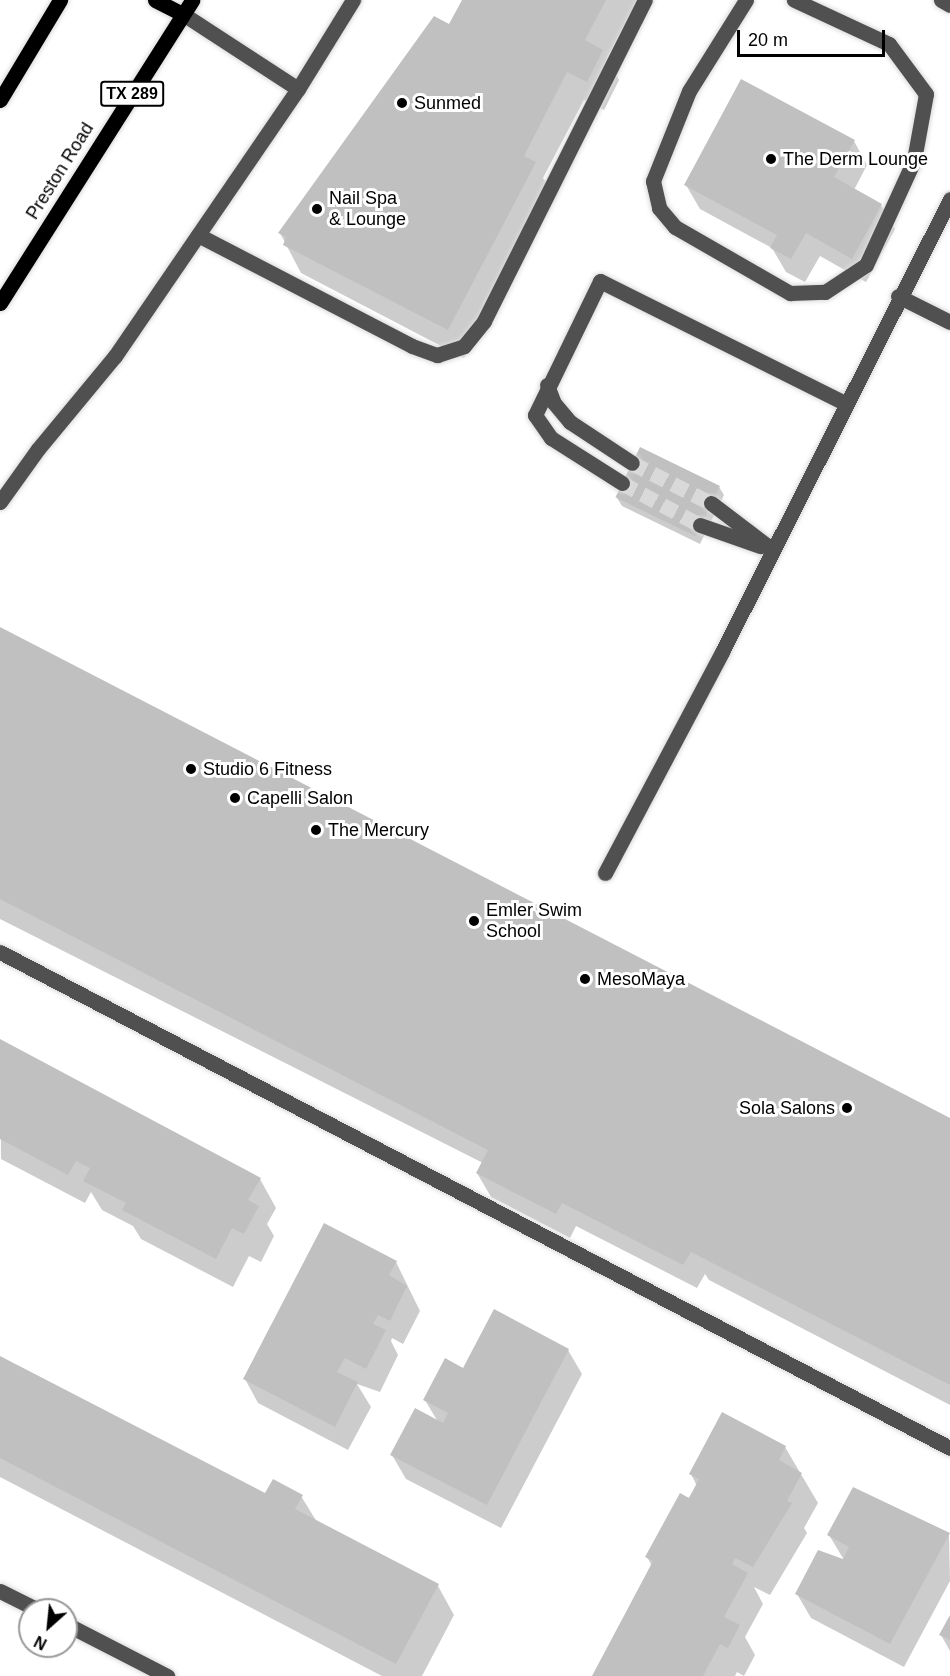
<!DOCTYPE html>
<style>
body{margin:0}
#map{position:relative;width:950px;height:1676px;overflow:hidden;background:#fff;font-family:Helvetica,sans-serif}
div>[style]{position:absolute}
.shadow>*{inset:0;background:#0003}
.building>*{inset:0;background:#c0c0c0;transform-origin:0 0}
.minor-tunnel>*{height:15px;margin-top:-7.5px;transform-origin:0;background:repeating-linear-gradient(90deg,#d9d9d9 0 15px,transparent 0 23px)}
.roads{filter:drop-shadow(0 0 2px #dbdbdb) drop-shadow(0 0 2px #dbdbdb)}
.minor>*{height:15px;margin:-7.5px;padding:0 7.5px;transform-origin:7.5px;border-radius:7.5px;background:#505050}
.major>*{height:15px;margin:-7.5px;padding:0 7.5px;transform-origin:7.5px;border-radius:7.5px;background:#000}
.dots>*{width:16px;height:16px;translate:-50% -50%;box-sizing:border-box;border:3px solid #fff;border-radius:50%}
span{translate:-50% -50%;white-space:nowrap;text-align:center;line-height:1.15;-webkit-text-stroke:6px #fff;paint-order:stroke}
.shield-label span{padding:2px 4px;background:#fff;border:2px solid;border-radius:4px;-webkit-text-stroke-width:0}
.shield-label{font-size:16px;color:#000;font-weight:700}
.poi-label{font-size:18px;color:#000}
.left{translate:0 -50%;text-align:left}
.right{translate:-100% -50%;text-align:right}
.street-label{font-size:18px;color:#000}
.north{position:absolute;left:18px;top:1598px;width:60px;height:60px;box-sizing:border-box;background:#fff;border:2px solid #999;border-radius:50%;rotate:207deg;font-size:16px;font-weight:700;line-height:24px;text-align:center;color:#000}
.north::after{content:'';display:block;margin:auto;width:21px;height:27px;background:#000;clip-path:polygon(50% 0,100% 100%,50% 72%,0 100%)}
.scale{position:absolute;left:737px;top:30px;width:148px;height:27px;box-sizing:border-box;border:3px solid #000;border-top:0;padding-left:8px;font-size:18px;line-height:21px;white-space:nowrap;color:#000;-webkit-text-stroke:4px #fff;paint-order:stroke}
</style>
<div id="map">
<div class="shadow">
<i style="clip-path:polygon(464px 0,637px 0,607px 58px,619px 80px,604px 110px,584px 100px,543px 178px,552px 192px,464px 358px,301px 273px,280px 233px,450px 26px)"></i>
<i style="clip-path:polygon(854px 141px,867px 165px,854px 190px,881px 205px,895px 229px,866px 282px,820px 256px,805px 282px,786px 272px,772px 248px,700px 209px,686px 185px)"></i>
<i style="clip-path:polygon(719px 487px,724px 495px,700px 544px,622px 506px,617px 498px)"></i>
<i style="clip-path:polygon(0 629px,950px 1120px,950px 1405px,709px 1280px,705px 1274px,697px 1288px,576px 1226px,570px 1238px,491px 1197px,477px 1173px,483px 1163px,0 919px)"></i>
<i style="clip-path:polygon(0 1041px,260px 1179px,276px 1208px,267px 1224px,274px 1236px,261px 1262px,249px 1256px,233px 1287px,141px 1239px,133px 1226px,102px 1210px,91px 1192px,85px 1203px,1px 1159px)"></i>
<i style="clip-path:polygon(396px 1262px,420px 1311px,403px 1344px,392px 1338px,391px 1341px,398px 1355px,380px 1392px,357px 1384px,371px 1407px,348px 1450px,258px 1403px,245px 1379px)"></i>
<i style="clip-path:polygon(568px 1350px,582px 1374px,501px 1528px,406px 1479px,392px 1455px,438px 1422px,425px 1400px,464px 1370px)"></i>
<i style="clip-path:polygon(0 1358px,266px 1495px,301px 1496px,317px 1522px,438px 1586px,454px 1615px,422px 1676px,382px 1676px,0 1477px)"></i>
<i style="clip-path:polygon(785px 1447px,818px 1503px,804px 1528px,807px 1533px,770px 1595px,754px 1587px,763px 1604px,745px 1637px,755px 1655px,744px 1676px,737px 1672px,735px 1676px,593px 1676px,652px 1566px,647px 1557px,697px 1486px,691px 1474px)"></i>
<i style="clip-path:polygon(949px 1534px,950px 1581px,904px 1667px,811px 1618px,797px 1594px,844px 1560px,829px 1535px)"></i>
<i style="clip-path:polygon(950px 1618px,950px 1651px,941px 1635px)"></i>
</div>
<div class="building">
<i style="clip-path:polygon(462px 0,606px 0,585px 40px,603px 50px,587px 82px,567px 72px,524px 156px,536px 162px,448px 330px,283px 245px,286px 237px,278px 233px,434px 16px,449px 24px)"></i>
<i style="clip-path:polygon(741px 79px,855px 140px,834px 177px,882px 204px,852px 259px,806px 233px,791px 259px,770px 248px,777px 235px,684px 185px)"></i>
<i style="left:640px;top:447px;width:89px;height:56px;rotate:26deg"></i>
<i style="clip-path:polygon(0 627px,950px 1118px,950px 1385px,691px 1252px,683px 1265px,562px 1203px,556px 1214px,476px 1173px,488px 1150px,0 899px)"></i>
<i style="clip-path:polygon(0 1039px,261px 1178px,248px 1200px,259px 1206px,244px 1234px,232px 1228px,216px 1259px,122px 1210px,126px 1203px,83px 1181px,90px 1168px,76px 1161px,68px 1175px,0 1139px)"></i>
<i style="clip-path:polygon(324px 1223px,397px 1261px,389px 1275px,407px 1286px,390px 1321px,378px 1315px,373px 1324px,386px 1330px,366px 1369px,345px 1358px,337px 1372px,358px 1382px,335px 1427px,243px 1379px)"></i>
<i style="clip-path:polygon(494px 1309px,569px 1349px,487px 1505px,390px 1455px,415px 1408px,443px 1423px,448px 1413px,423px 1400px,445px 1358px,463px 1368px)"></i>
<i style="clip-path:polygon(0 1356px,265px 1493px,273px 1479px,303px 1495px,295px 1509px,439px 1584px,396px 1664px,0 1458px)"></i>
<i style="clip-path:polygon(722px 1412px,786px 1446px,779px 1460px,802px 1473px,787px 1501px,792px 1503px,753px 1567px,735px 1558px,732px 1564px,748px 1573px,724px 1617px,740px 1625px,728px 1648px,720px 1644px,703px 1676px,592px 1676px,653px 1561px,645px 1557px,680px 1493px,689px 1498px,699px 1479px,689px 1474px)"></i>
<i style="clip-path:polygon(853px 1487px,950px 1533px,890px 1644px,795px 1594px,818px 1550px,843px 1559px,849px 1547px,827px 1535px)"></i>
<i style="clip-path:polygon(950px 1615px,950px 1640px,939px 1635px)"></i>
</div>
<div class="minor-tunnel">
<i style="left:632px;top:463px;width:89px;rotate:26.9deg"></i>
<i style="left:622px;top:483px;width:89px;rotate:28.3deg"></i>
</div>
<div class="roads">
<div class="minor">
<i style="left:746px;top:0;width:107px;rotate:122.1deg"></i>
<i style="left:689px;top:91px;width:97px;rotate:111.8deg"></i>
<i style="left:653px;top:181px;width:28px;rotate:77deg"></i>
<i style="left:659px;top:208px;width:25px;rotate:50deg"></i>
<i style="left:675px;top:227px;width:133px;rotate:29.9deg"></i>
<i style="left:790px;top:293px;width:35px;rotate:-2deg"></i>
<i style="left:825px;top:292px;width:49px;rotate:-33.4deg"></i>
<i style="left:866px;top:265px;width:115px;rotate:-65.4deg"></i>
<i style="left:914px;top:160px;width:67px;rotate:-79.7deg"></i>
<i style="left:926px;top:94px;width:62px;rotate:-126.5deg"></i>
<i style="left:889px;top:44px;width:105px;rotate:-155.1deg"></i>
<i style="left:941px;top:0;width:10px;rotate:29deg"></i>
<i style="left:183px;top:14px;width:137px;rotate:33.1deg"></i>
<i style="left:198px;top:235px;width:241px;rotate:27.4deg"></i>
<i style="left:412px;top:346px;width:27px;rotate:20deg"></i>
<i style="left:437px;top:355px;width:28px;rotate:-18deg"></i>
<i style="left:464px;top:346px;width:32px;rotate:-51deg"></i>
<i style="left:484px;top:321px;width:359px;rotate:-63.4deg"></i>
<i style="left:898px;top:296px;width:58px;rotate:26.6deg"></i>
<i style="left:547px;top:385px;width:19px;rotate:69deg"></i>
<i style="left:554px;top:403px;width:25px;rotate:50deg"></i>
<i style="left:570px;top:422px;width:74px;rotate:33.5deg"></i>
<i style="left:622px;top:483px;width:84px;rotate:-147.6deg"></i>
<i style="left:551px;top:438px;width:28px;rotate:-125deg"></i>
<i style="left:535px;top:415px;width:149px;rotate:-64.1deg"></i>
<i style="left:600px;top:281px;width:274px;rotate:26.5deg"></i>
<i style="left:0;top:502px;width:65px;rotate:-54.4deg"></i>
<i style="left:38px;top:449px;width:121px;rotate:-50.4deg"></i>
<i style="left:115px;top:356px;width:324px;rotate:-55.6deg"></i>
<i style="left:298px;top:89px;width:105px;rotate:-58.3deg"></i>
<i style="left:711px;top:503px;width:78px;rotate:37.2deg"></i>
<i style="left:700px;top:525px;width:64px;rotate:19.3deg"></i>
<i style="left:605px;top:873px;width:250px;rotate:-62.1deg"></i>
<i style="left:722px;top:652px;width:507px;rotate:-63.28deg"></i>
<i style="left:0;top:952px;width:1072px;rotate:27.57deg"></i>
<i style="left:0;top:1591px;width:42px;rotate:26.6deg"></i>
<i style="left:66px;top:1624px;width:114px;rotate:27.2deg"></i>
</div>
<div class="major">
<i style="left:155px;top:0;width:31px;rotate:27deg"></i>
<i style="left:0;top:100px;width:117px;rotate:-59deg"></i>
<i style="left:0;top:303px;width:359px;rotate:-57.6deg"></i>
</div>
</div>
<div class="dots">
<i style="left:402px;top:103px;background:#000"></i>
<i style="left:771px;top:159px;background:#000"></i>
<i style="left:317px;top:209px;background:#000"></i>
<i style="left:191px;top:769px;background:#000"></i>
<i style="left:235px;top:798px;background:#000"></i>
<i style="left:316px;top:830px;background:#000"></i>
<i style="left:474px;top:921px;background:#000"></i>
<i style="left:585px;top:979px;background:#000"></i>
<i style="left:847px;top:1108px;background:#000"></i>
</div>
<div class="shield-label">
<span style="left:132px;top:94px">TX 289</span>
</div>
<div class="poi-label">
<span class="left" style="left:414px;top:103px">Sunmed</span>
<span class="left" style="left:783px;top:159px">The Derm Lounge</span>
<span class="left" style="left:329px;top:209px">Nail Spa<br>&amp; Lounge</span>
<span class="left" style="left:203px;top:769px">Studio 6 Fitness</span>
<span class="left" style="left:247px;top:798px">Capelli Salon</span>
<span class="left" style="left:328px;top:830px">The Mercury</span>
<span class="left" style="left:486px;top:921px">Emler Swim<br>School</span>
<span class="left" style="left:597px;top:979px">MesoMaya</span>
<span class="right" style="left:835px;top:1108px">Sola Salons</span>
</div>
<div class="street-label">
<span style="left:60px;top:171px;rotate:-58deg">Preston Road</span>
</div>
<div class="north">N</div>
<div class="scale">20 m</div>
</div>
